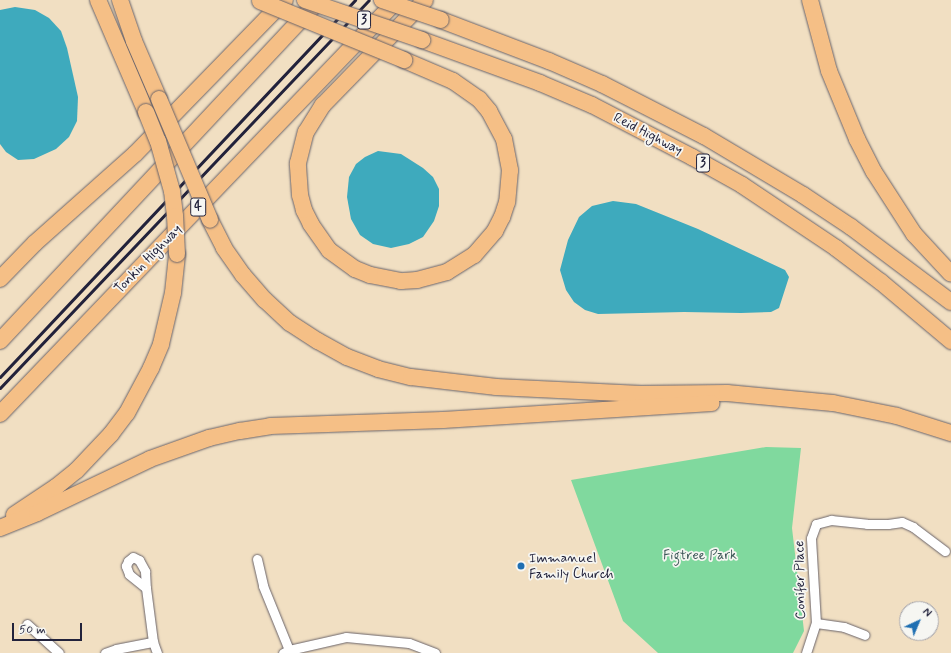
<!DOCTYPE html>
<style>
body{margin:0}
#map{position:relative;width:951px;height:653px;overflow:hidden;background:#f1dfc2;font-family:Mynerve,sans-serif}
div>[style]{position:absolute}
.green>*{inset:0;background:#80d99e}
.water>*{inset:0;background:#3eaabd}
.roads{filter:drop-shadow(0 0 1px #6a646a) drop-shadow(0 0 1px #6a646a)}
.street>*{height:9px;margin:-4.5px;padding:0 4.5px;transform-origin:4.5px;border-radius:4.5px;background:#fff}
.highway>*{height:16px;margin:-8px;padding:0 8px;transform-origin:8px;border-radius:8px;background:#f5bf86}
.rail>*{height:3px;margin:-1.5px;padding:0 1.5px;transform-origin:1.5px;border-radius:1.5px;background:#22223b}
.bridges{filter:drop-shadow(0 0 1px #6a646a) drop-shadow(0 0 1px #6a646a)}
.highway-bridge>*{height:16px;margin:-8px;padding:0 8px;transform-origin:8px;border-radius:8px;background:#f5bf86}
.dots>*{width:11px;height:11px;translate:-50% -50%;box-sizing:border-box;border:2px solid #f6f6f2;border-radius:50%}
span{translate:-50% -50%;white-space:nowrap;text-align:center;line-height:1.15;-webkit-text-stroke:3.5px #f6f6f2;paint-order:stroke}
.shield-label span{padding:1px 3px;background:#f6f6f2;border:1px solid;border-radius:3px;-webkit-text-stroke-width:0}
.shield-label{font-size:13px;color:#22223b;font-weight:700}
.street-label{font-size:14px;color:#22223b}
.park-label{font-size:14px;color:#3e5959}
.poi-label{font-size:14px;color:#22223b}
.left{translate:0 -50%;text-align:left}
.north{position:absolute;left:899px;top:601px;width:40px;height:40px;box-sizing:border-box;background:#f6f6f2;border:1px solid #a1a1a9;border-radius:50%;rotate:44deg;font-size:11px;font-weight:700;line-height:16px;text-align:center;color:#22223b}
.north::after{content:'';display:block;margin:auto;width:14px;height:18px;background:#1f6fb2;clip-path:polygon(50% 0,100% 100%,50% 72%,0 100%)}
.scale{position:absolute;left:12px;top:623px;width:70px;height:18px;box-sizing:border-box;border:2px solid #22223b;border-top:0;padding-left:5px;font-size:12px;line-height:14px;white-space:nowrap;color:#22223b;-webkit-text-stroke:3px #f6f6f2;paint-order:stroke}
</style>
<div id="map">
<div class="green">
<i style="clip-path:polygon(766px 447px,801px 448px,792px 528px,804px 631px,793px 653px,658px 653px,623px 621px,571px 480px)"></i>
</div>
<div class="water">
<i style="clip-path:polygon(15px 7px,35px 10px,49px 18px,61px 31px,67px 48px,78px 97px,77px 121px,69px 137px,56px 149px,34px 159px,18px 160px,6px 152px,0 144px,0 10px)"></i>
<i style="clip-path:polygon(378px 151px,401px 154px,423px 168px,433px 177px,439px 189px,439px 206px,434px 221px,423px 237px,409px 244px,391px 248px,373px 244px,360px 235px,351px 219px,347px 197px,349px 177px,356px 164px,365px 157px)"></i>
<i style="clip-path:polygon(613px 201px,636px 204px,698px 229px,785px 270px,789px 277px,779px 308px,771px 312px,741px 313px,684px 312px,598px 314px,585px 310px,574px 302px,566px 290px,560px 270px,568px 240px,579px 217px,592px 206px)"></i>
</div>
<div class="roads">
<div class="street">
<i style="left:257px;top:559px;width:28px;rotate:77deg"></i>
<i style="left:263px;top:586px;width:69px;rotate:67.9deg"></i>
<i style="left:146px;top:588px;width:22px;rotate:-141deg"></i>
<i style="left:129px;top:574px;width:9px;rotate:-111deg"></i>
<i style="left:126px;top:566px;width:5px;rotate:-68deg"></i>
<i style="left:128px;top:561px;width:6px;rotate:-39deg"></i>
<i style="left:133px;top:557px;width:7px;rotate:27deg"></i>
<i style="left:139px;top:560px;width:13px;rotate:61deg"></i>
<i style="left:145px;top:571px;width:17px;rotate:87deg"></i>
<i style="left:146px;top:588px;width:54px;rotate:82.6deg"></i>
<i style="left:153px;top:642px;width:12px;rotate:70deg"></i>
<i style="left:816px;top:623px;width:28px;rotate:8deg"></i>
<i style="left:844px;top:627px;width:22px;rotate:21deg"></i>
<i style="left:27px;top:624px;width:43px;rotate:42.2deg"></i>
<i style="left:105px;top:653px;width:12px;rotate:-20deg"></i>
<i style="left:116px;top:649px;width:38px;rotate:-11deg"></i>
<i style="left:283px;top:653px;width:7px;rotate:-27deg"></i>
<i style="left:289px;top:650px;width:58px;rotate:-12.8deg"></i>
<i style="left:346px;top:637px;width:63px;rotate:5.4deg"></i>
<i style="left:409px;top:643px;width:28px;rotate:21deg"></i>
<i style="left:806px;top:653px;width:32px;rotate:-72deg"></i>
<i style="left:816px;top:623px;width:85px;rotate:-93.4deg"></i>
<i style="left:811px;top:538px;width:15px;rotate:-70deg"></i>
<i style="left:816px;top:524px;width:16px;rotate:-15deg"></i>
<i style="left:831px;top:520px;width:36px;rotate:6deg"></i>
<i style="left:867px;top:524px;width:21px"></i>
<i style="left:888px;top:524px;width:14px;rotate:-8deg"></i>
<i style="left:902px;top:522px;width:12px;rotate:24deg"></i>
<i style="left:913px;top:527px;width:40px;rotate:37deg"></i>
</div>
<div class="highway">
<i style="left:98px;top:0;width:122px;rotate:66.8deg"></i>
<i style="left:120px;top:0;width:43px;rotate:71.1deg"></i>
<i style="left:134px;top:41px;width:63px;rotate:66.7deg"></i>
<i style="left:810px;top:0;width:73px;rotate:75deg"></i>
<i style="left:829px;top:71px;width:74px;rotate:67.6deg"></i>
<i style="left:857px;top:139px;width:37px;rotate:63deg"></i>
<i style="left:874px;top:172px;width:74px;rotate:57.2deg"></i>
<i style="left:914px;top:234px;width:54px;rotate:47.2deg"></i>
<i style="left:441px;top:20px;width:116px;rotate:20.8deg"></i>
<i style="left:549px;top:61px;width:58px;rotate:23.5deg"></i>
<i style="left:602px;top:84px;width:114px;rotate:27deg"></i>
<i style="left:704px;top:136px;width:115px;rotate:30.8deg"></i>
<i style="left:803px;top:195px;width:58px;rotate:33.7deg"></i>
<i style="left:851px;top:227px;width:125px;rotate:36.9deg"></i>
<i style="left:422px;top:40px;width:126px;rotate:20deg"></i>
<i style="left:540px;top:83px;width:56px;rotate:22.9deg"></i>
<i style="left:592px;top:105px;width:113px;rotate:27.5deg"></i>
<i style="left:692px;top:157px;width:57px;rotate:29.2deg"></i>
<i style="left:742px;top:185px;width:113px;rotate:33.8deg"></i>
<i style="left:836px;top:248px;width:56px;rotate:37.1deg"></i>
<i style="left:881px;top:282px;width:92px;rotate:40.1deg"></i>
<i style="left:404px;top:60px;width:53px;rotate:23.2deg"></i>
<i style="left:453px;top:81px;width:32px;rotate:35deg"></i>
<i style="left:479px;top:99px;width:16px;rotate:50deg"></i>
<i style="left:489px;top:111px;width:32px;rotate:62deg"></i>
<i style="left:504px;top:139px;width:32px;rotate:79deg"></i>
<i style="left:510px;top:170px;width:32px;rotate:95deg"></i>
<i style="left:507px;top:202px;width:16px;rotate:108deg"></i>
<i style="left:502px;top:217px;width:16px;rotate:117deg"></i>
<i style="left:495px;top:231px;width:32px;rotate:131deg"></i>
<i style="left:474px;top:255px;width:32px;rotate:148deg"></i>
<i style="left:447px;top:272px;width:31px;rotate:165deg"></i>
<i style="left:417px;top:280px;width:16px;rotate:176deg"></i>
<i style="left:401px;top:281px;width:32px;rotate:-169deg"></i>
<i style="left:370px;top:275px;width:16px;rotate:-158deg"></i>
<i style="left:355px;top:269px;width:32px;rotate:-144deg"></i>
<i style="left:329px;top:250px;width:32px;rotate:-125deg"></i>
<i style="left:311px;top:224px;width:16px;rotate:-117deg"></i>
<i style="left:304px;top:210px;width:16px;rotate:-105deg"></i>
<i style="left:300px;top:195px;width:32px;rotate:-94deg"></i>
<i style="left:298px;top:163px;width:32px;rotate:-76deg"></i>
<i style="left:306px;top:132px;width:32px;rotate:-58deg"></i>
<i style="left:323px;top:105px;width:146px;rotate:-45.8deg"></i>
<i style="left:210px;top:220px;width:31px;rotate:63deg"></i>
<i style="left:224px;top:248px;width:33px;rotate:55deg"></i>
<i style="left:243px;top:275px;width:33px;rotate:49deg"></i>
<i style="left:265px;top:300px;width:34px;rotate:43deg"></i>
<i style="left:290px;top:323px;width:33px;rotate:33deg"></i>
<i style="left:318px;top:341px;width:33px;rotate:29deg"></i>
<i style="left:347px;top:357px;width:33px;rotate:21deg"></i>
<i style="left:378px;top:369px;width:34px;rotate:14deg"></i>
<i style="left:411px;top:377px;width:86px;rotate:6.7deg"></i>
<i style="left:496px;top:387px;width:145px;rotate:2.8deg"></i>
<i style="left:641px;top:394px;width:86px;rotate:-0.7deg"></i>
<i style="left:727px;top:393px;width:106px;rotate:5.4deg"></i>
<i style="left:833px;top:403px;width:65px;rotate:11.5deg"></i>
<i style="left:897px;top:416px;width:57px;rotate:17.5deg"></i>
<i style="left:0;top:279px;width:50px;rotate:-45.8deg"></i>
<i style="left:35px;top:243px;width:134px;rotate:-41.7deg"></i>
<i style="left:135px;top:154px;width:215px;rotate:-45.8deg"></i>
<i style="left:0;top:341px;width:467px;rotate:-46.9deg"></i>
<i style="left:0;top:414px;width:574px;rotate:-46.2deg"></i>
<i style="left:14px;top:515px;width:50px;rotate:-33.7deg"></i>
<i style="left:56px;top:487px;width:26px;rotate:-39deg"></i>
<i style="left:76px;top:471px;width:51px;rotate:-46.6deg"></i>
<i style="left:111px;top:434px;width:26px;rotate:-53deg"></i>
<i style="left:127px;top:413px;width:51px;rotate:-61.9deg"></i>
<i style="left:151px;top:368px;width:26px;rotate:-67deg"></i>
<i style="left:161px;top:344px;width:52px;rotate:-76.8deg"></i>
<i style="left:173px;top:293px;width:39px;rotate:-84deg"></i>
<i style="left:0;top:528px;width:40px;rotate:-22deg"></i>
<i style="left:37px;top:513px;width:125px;rotate:-25.5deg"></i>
<i style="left:150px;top:459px;width:63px;rotate:-19.6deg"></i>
<i style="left:209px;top:438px;width:32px;rotate:-13deg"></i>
<i style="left:240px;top:431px;width:30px;rotate:-9deg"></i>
<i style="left:270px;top:426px;width:173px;rotate:-2deg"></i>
<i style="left:443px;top:420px;width:269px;rotate:-3.6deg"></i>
</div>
</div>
<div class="rail">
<i style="left:0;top:377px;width:518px;rotate:-46.72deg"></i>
<i style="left:0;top:388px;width:535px;rotate:-46.44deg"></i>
</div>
<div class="bridges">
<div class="highway-bridge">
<i style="left:305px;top:0;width:124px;rotate:18.9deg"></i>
<i style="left:382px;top:0;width:62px;rotate:18.7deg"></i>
<i style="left:260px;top:1px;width:156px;rotate:22.3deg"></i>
<i style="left:159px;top:99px;width:131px;rotate:67.1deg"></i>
<i style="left:146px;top:112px;width:31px;rotate:68deg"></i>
<i style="left:158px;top:141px;width:52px;rotate:74.4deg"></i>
<i style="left:172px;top:191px;width:25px;rotate:83deg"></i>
<i style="left:175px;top:216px;width:38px;rotate:87deg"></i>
</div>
</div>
<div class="dots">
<i style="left:521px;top:566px;background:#1f6fb2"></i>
</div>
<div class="shield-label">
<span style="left:364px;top:20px">3</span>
<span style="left:703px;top:163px">3</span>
<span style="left:198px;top:207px">4</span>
</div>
<div class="street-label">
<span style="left:648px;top:134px;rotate:27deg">Reid Highway</span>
<span style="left:148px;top:259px;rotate:-46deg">Tonkin Highway</span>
<span style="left:800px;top:580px;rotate:-91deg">Conifer Place</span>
</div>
<div class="park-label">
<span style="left:700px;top:555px">Figtree Park</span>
</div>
<div class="poi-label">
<span class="left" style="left:529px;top:566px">Immanuel<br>Family Church</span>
</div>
<div class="north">N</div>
<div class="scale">50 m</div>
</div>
